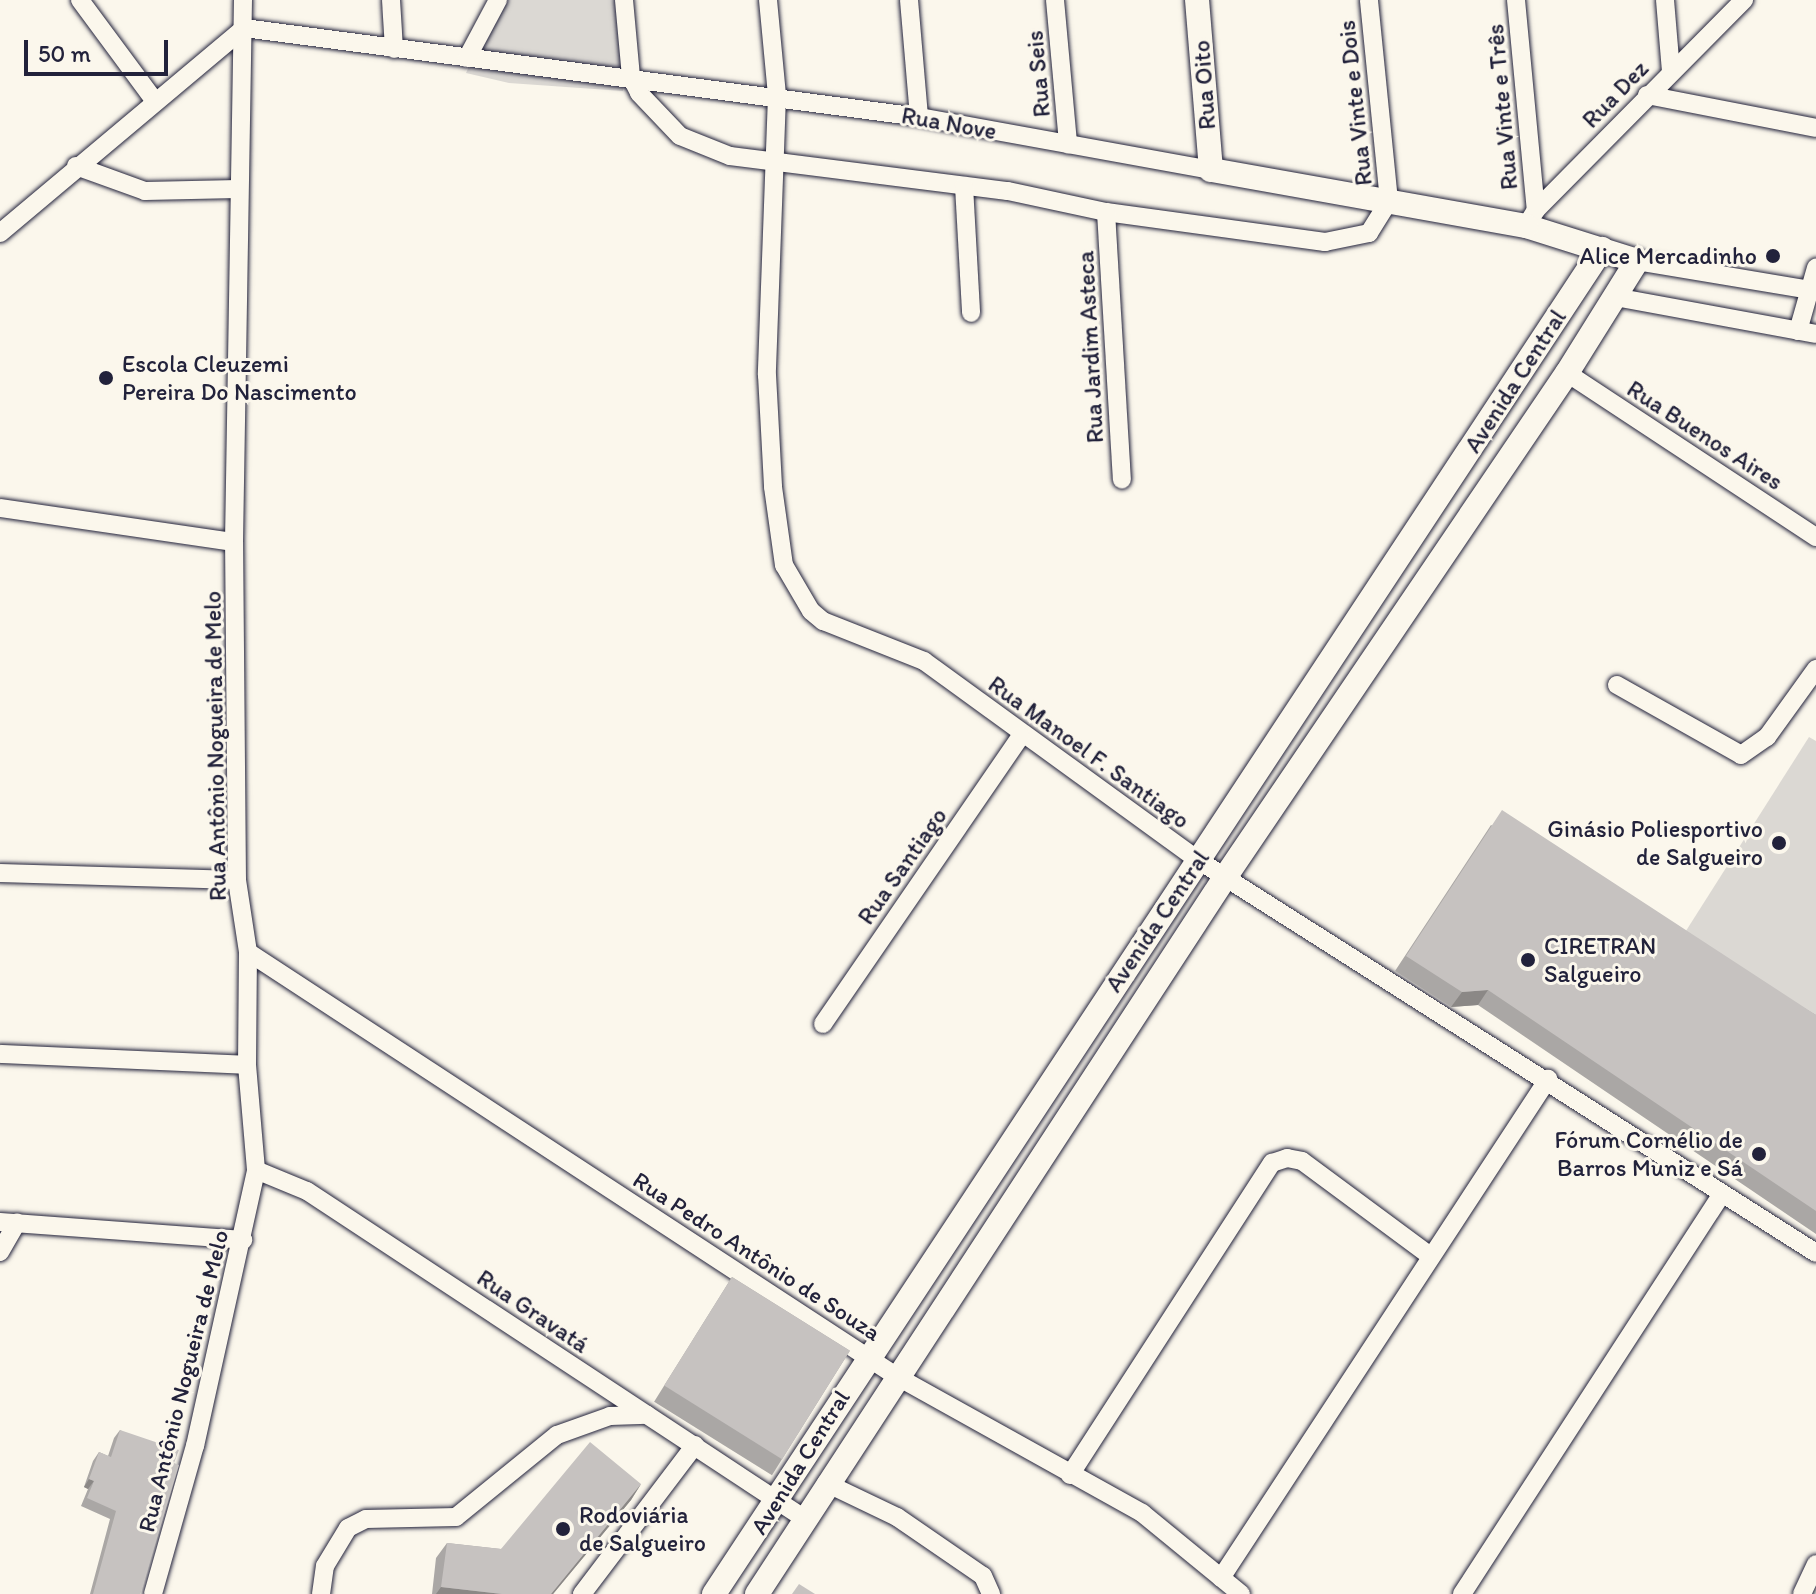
<!DOCTYPE html>
<meta charset="utf-8">
<style>
body{margin:0}
#map{position:relative;width:1816px;height:1594px;overflow:hidden;background:#fbf7ec;font-family:Itim,sans-serif}
div>[style]{position:absolute}
.green>*{inset:0;background:#dbd8d3}
.roads{filter:drop-shadow(0 0 2px #22223b) drop-shadow(0 0 2px #22223b)}
.street>*{height:18px;margin:-9px;padding:0 9px;transform-origin:9px;border-radius:9px;background:#fbf7ec}
.secondary>*{height:24px;margin:-12px;padding:0 12px;transform-origin:12px;border-radius:12px;background:#fbf7ec}
.wall>*{inset:0;background:#aaa7a5;transform-origin:0 0}
.shaded-wall>*{inset:0;background:#8b8886}
.building>*{inset:0;background:#c6c2c0;transform-origin:0 0}
.dots>*{width:22px;height:22px;translate:-50% -50%;box-sizing:border-box;border:4px solid #fbf7ec;border-radius:50%}
span{translate:-50% -50%;white-space:nowrap;text-align:center;line-height:1.15;-webkit-text-stroke:6px #fbf7ec;paint-order:stroke}
.street-label{font-size:24px;color:#22223b}
.poi-label{font-size:24px;color:#22223b}
.right{translate:-100% -50%;text-align:right}
.left{translate:0 -50%;text-align:left}
.scale{position:absolute;left:24px;top:40px;width:144px;height:36px;box-sizing:border-box;border:4px solid #22223b;border-top:0;padding-left:10px;font-size:24px;line-height:28px;white-space:nowrap;color:#22223b;-webkit-text-stroke:6px #fbf7ec;paint-order:stroke}
</style>
<div id="map">
<div class="green">
<i style="clip-path:polygon(500px 0,618px 0,623px 91px,509px 83px,466px 73px)"></i>
<i style="clip-path:polygon(1809px 737px,1816px 741px,1816px 1034px,1677px 945px)"></i>
</div>
<div class="roads">
<div class="street">
<i style="left:80px;top:0;width:124px;rotate:53.5deg"></i>
<i style="left:391px;top:0;width:49px;rotate:86.5deg"></i>
<i style="left:624px;top:0;width:77px;rotate:84.8deg"></i>
<i style="left:631px;top:77px;width:18px;rotate:63deg"></i>
<i style="left:639px;top:93px;width:59px;rotate:46.4deg"></i>
<i style="left:680px;top:136px;width:54px;rotate:21.8deg"></i>
<i style="left:730px;top:156px;width:280px;rotate:7.2deg"></i>
<i style="left:1008px;top:191px;width:100px;rotate:12.1deg"></i>
<i style="left:1106px;top:212px;width:221px;rotate:7.8deg"></i>
<i style="left:1325px;top:242px;width:45px;rotate:-11.6deg"></i>
<i style="left:1369px;top:233px;width:38px;rotate:-58deg"></i>
<i style="left:1389px;top:201px;width:202px;rotate:-95.7deg"></i>
<i style="left:768px;top:0;width:96px;rotate:84.6deg"></i>
<i style="left:777px;top:96px;width:279px;rotate:92.1deg"></i>
<i style="left:767px;top:375px;width:112px;rotate:86.9deg"></i>
<i style="left:773px;top:487px;width:79px;rotate:82deg"></i>
<i style="left:784px;top:565px;width:53px;rotate:59.6deg"></i>
<i style="left:811px;top:611px;width:16px;rotate:40deg"></i>
<i style="left:823px;top:621px;width:109px;rotate:21.6deg"></i>
<i style="left:924px;top:661px;width:339px;rotate:36deg"></i>
<i style="left:1198px;top:860px;width:732px;rotate:32.45deg"></i>
<i style="left:909px;top:0;width:117px;rotate:85.1deg"></i>
<i style="left:1055px;top:0;width:145px;rotate:84.8deg"></i>
<i style="left:1516px;top:0;width:211px;rotate:84.6deg"></i>
<i style="left:1665px;top:0;width:71px;rotate:85.2deg"></i>
<i style="left:244px;top:28px;width:681px;rotate:7.51deg"></i>
<i style="left:919px;top:117px;width:297px;rotate:10.3deg"></i>
<i style="left:467px;top:58px;width:66px;rotate:-61.9deg"></i>
<i style="left:1647px;top:95px;width:172px;rotate:11deg"></i>
<i style="left:76px;top:166px;width:73px;rotate:19.9deg"></i>
<i style="left:145px;top:191px;width:93px;rotate:-1.2deg"></i>
<i style="left:964px;top:186px;width:127px;rotate:86.8deg"></i>
<i style="left:1106px;top:212px;width:268px;rotate:86.6deg"></i>
<i style="left:1526px;top:226px;width:19px;rotate:-58deg"></i>
<i style="left:1536px;top:210px;width:296px;rotate:-45.3deg"></i>
<i style="left:0;top:233px;width:319px;rotate:-40deg"></i>
<i style="left:1637px;top:261px;width:181px;rotate:9.5deg"></i>
<i style="left:1615px;top:297px;width:204px;rotate:10.4deg"></i>
<i style="left:1798px;top:331px;width:66px;rotate:-74.1deg"></i>
<i style="left:1567px;top:373px;width:298px;rotate:33.4deg"></i>
<i style="left:0;top:508px;width:236px;rotate:8.3deg"></i>
<i style="left:1617px;top:685px;width:142px;rotate:29.4deg"></i>
<i style="left:1741px;top:755px;width:32px;rotate:-35deg"></i>
<i style="left:1767px;top:737px;width:84px;rotate:-54.2deg"></i>
<i style="left:0;top:873px;width:237px;rotate:1.7deg"></i>
<i style="left:248px;top:952px;width:774px;rotate:33.2deg"></i>
<i style="left:896px;top:1376px;width:282px;rotate:29.1deg"></i>
<i style="left:1142px;top:1513px;width:128px;rotate:39.3deg"></i>
<i style="left:823px;top:1024px;width:349px;rotate:-55.5deg"></i>
<i style="left:0;top:1054px;width:247px;rotate:2.5deg"></i>
<i style="left:256px;top:1170px;width:55px;rotate:22.4deg"></i>
<i style="left:307px;top:1191px;width:596px;rotate:33.37deg"></i>
<i style="left:0;top:1222px;width:244px;rotate:4.2deg"></i>
<i style="left:0;top:1252px;width:34px;rotate:-60deg"></i>
<i style="left:1070px;top:1475px;width:372px;rotate:-57.1deg"></i>
<i style="left:1272px;top:1163px;width:16px;rotate:-18deg"></i>
<i style="left:1287px;top:1158px;width:15px;rotate:11deg"></i>
<i style="left:1302px;top:1161px;width:158px;rotate:36.5deg"></i>
<i style="left:826px;top:1483px;width:79px;rotate:25.6deg"></i>
<i style="left:897px;top:1517px;width:104px;rotate:34.5deg"></i>
<i style="left:983px;top:1576px;width:20px;rotate:66deg"></i>
<i style="left:1221px;top:1578px;width:597px;rotate:-56.76deg"></i>
<i style="left:153px;top:1594px;width:154px;rotate:-74.2deg"></i>
<i style="left:195px;top:1446px;width:283px;rotate:-77.5deg"></i>
<i style="left:256px;top:1170px;width:105px;rotate:-94.9deg"></i>
<i style="left:247px;top:1065px;width:113px;rotate:-89.5deg"></i>
<i style="left:248px;top:952px;width:73px;rotate:-98.7deg"></i>
<i style="left:237px;top:880px;width:338px;rotate:-90.5deg"></i>
<i style="left:234px;top:542px;width:542px;rotate:-89.05deg"></i>
<i style="left:321px;top:1594px;width:28px;rotate:-82deg"></i>
<i style="left:325px;top:1566px;width:44px;rotate:-58.8deg"></i>
<i style="left:348px;top:1528px;width:20px;rotate:-27deg"></i>
<i style="left:366px;top:1519px;width:90px;rotate:-1.3deg"></i>
<i style="left:456px;top:1517px;width:130px;rotate:-39.1deg"></i>
<i style="left:557px;top:1435px;width:56px;rotate:-19.7deg"></i>
<i style="left:610px;top:1416px;width:37px;rotate:-2deg"></i>
<i style="left:582px;top:1594px;width:187px;rotate:-52.8deg"></i>
<i style="left:1462px;top:1594px;width:476px;rotate:-57deg"></i>
<i style="left:1802px;top:1594px;width:33px;rotate:-65deg"></i>
</div>
<div class="secondary">
<i style="left:714px;top:1594px;width:1612px;rotate:-56.57deg"></i>
<i style="left:757px;top:1594px;width:858px;rotate:-56.85deg"></i>
<i style="left:1226px;top:876px;width:608px;rotate:-55.87deg"></i>
<i style="left:1567px;top:373px;width:132px;rotate:-58deg"></i>
<i style="left:1637px;top:261px;width:116px;rotate:-162.5deg"></i>
<i style="left:1526px;top:226px;width:320px;rotate:-169.9deg"></i>
<i style="left:1211px;top:170px;width:171px;rotate:-94.7deg"></i>
</div>
</div>
<div class="wall">
<i style="clip-path:polygon(1491px 825px,1816px 1015px,1816px 1234px,1478px 1005px,1451px 1007px,1395px 971px)"></i>
<i style="left:732px;top:1277px;width:139px;height:147px;rotate:32deg"></i>
<i style="clip-path:polygon(120px 1430px,174px 1463px,140px 1594px,90px 1594px,110px 1519px,81px 1506px,88px 1489px,84px 1487px,93px 1461px,99px 1452px,108px 1456px,114px 1438px)"></i>
<i style="clip-path:polygon(641px 1484px,631px 1500px,553px 1594px,432px 1594px,436px 1558px,447px 1543px,501px 1549px)"></i>
</div>
<div class="shaded-wall">
<i style="clip-path:polygon(1488px 990px,1478px 1005px,1451px 1007px,1462px 992px)"></i>
<i style="clip-path:polygon(89px 1479px,94px 1481px,88px 1489px,84px 1487px)"></i>
<i style="clip-path:polygon(641px 1484px,631px 1500px,553px 1594px,551px 1594px)"></i>
<i style="clip-path:polygon(441px 1587px,502px 1594px,436px 1594px)"></i>
</div>
<div class="building">
<i style="clip-path:polygon(1502px 810px,1816px 1015px,1816px 1211px,1488px 990px,1462px 992px,1406px 956px)"></i>
<i style="left:732px;top:1277px;width:139px;height:128px;rotate:32deg"></i>
<i style="clip-path:polygon(120px 1430px,179px 1450px,174px 1463px,179px 1465px,140px 1594px,93px 1594px,116px 1511px,87px 1498px,94px 1481px,89px 1479px,99px 1452px,111px 1457px)"></i>
<i style="clip-path:polygon(590px 1442px,641px 1484px,551px 1594px,502px 1594px,441px 1587px,447px 1543px,501px 1549px)"></i>
<i style="clip-path:polygon(799px 1584px,815px 1594px,792px 1594px)"></i>
</div>
<div class="dots">
<i style="left:1773px;top:256px;background:#22223b"></i>
<i style="left:106px;top:378px;background:#22223b"></i>
<i style="left:1779px;top:843px;background:#22223b"></i>
<i style="left:1528px;top:960px;background:#22223b"></i>
<i style="left:1759px;top:1154px;background:#22223b"></i>
<i style="left:563px;top:1529px;background:#22223b"></i>
</div>
<div class="street-label">
<span style="left:1038px;top:74px;rotate:-95deg">Rua Seis</span>
<span style="left:1204px;top:85px;rotate:-94deg">Rua Oito</span>
<span style="left:1615px;top:94px;rotate:-46deg">Rua Dez</span>
<span style="left:1355px;top:103px;rotate:-96deg">Rua Vinte e Dois</span>
<span style="left:1502px;top:107px;rotate:-95deg">Rua Vinte e Três</span>
<span style="left:949px;top:123px;rotate:10deg">Rua Nove</span>
<span style="left:1090px;top:347px;rotate:-93deg">Rua Jardim Asteca</span>
<span style="left:1515px;top:381px;rotate:-57deg">Avenida Central</span>
<span style="left:1705px;top:435px;rotate:33deg">Rua Buenos Aires</span>
<span style="left:215px;top:746px;rotate:-91deg">Rua Antônio Nogueira de Melo</span>
<span style="left:1089px;top:752px;rotate:36deg">Rua Manoel F. Santiago</span>
<span style="left:902px;top:866px;rotate:-55deg">Rua Santiago</span>
<span style="left:1157px;top:921px;rotate:-56deg">Avenida Central</span>
<span style="left:757px;top:1256px;rotate:33deg">Rua Pedro Antônio de Souza</span>
<span style="left:533px;top:1311px;rotate:34deg">Rua Gravatá</span>
<span style="left:183px;top:1381px;rotate:-76deg">Rua Antônio Nogueira de Melo</span>
<span style="left:800px;top:1462px;rotate:-58deg">Avenida Central</span>
</div>
<div class="poi-label">
<span class="right" style="left:1757px;top:256px">Alice Mercadinho</span>
<span class="left" style="left:122px;top:378px">Escola Cleuzemi<br>Pereira Do Nascimento</span>
<span class="right" style="left:1763px;top:843px">Ginásio Poliesportivo<br>de Salgueiro</span>
<span class="left" style="left:1544px;top:960px">CIRETRAN<br>Salgueiro</span>
<span class="right" style="left:1743px;top:1154px">Fórum Cornélio de<br>Barros Muniz e Sá</span>
<span class="left" style="left:579px;top:1529px">Rodoviária<br>de Salgueiro</span>
</div>
<div class="scale">50 m</div>
</div>
